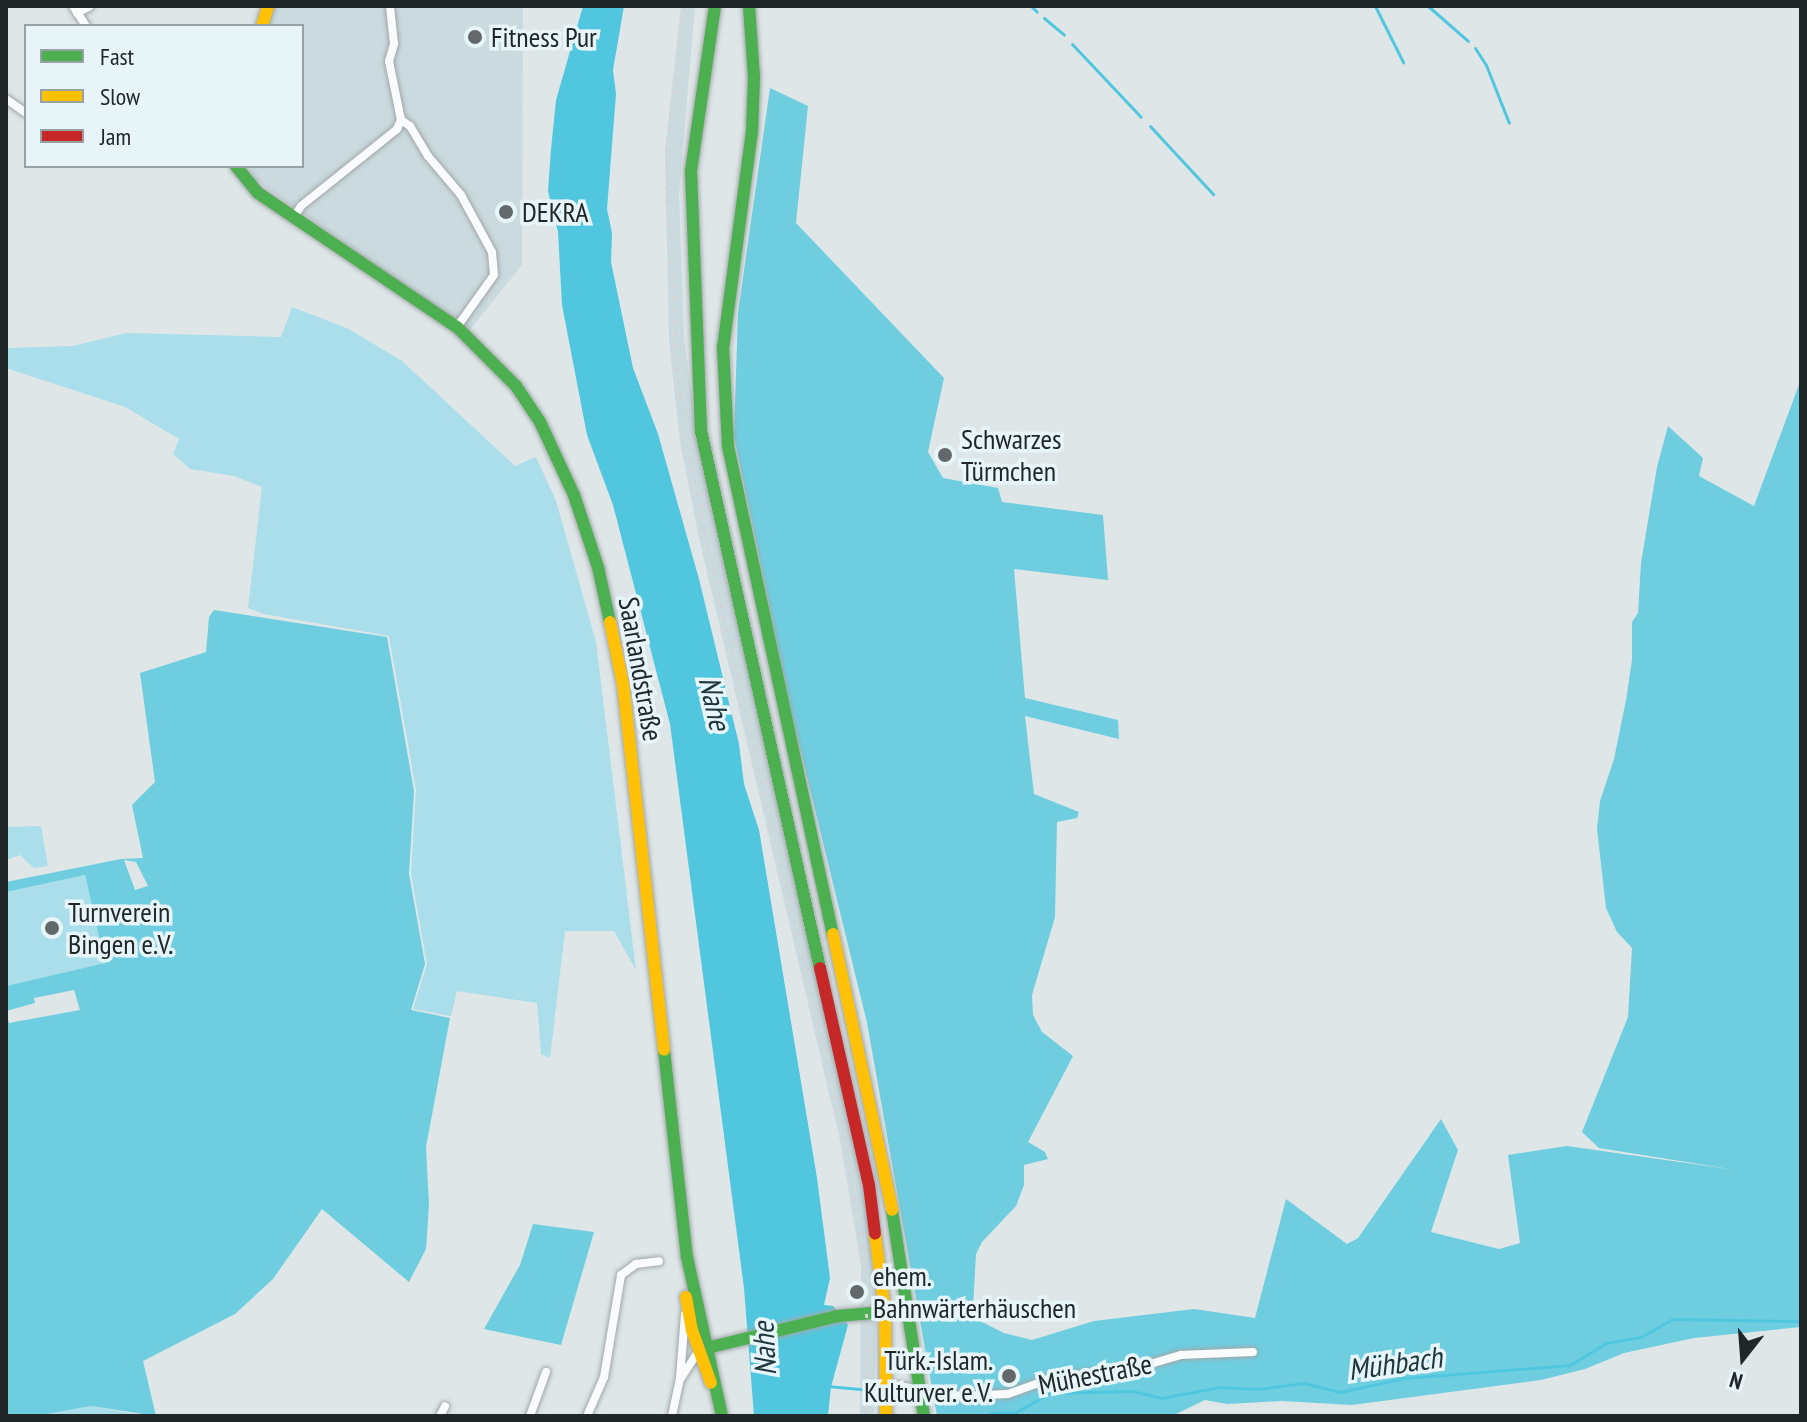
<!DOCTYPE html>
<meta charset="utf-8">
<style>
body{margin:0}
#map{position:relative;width:1807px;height:1422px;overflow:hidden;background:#dee6e8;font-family:"PT Sans Narrow",sans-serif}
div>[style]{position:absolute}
.built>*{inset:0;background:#cadade}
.green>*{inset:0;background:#abdeeb}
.forest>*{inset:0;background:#6ecee0}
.water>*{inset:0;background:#51c7df}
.stream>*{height:3px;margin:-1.5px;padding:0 1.5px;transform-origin:1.5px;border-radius:1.5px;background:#51c7df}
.roads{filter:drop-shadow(0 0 2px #a1a7a8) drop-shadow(0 0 2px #a1a7a8)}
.street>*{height:8px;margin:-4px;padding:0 4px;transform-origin:4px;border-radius:4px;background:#fafbfc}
.fast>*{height:12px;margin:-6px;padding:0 6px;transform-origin:6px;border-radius:6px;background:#4caf50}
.slow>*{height:12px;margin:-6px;padding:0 6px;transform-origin:6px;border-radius:6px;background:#ffc107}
.jam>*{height:12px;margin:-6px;padding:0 6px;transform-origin:6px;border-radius:6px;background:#c62828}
.rail>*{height:3px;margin-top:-1.5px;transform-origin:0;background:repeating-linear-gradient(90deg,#d2d4d4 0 4px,transparent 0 12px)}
.dots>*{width:22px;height:22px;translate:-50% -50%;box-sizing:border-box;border:4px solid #e7f5f9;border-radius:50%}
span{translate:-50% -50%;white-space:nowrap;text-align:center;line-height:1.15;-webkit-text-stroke:7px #e7f5f9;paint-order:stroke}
.poi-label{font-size:28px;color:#212628}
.left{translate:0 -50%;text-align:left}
.right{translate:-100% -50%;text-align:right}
.street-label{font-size:28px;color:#212628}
.water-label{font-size:30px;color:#1e363c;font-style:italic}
.frame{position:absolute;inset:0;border:8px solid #212628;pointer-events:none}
.legend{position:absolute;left:24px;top:24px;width:280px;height:144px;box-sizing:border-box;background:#e7f5f9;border:2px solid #98a2a5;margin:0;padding:10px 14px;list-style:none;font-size:24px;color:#212628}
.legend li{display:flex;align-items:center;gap:16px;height:40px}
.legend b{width:40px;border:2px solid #98a2a5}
.north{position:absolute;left:1703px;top:1318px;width:80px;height:80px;-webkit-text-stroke:6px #e7f5f9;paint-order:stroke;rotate:197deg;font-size:22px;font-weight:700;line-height:32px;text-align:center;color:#212628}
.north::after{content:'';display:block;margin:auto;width:28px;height:36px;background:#212628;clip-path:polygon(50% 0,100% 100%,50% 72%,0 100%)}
</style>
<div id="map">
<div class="built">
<i style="clip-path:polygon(274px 6px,523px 6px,522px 265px,469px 331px,273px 192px,256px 180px,248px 166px,302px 166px,302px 26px,268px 26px)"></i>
<i style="clip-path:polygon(681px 6px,695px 6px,679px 194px,684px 337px,691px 392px,867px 1213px,876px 1322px,874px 1416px,860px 1416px,861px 1266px,840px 1140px,699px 538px,680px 442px,669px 340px,665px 150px)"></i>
</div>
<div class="green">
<i style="clip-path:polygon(292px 307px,349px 329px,402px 361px,515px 466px,536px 457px,556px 501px,596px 642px,636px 970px,614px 931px,565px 931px,550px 1058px,541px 1054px,537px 1003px,457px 991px,451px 1016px,413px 1009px,427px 964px,411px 874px,416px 790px,389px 636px,264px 614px,248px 608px,262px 487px,234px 476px,190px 469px,173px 454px,179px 439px,125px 407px,6px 368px,6px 348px,73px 346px,126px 333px,281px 337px)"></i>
<i style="clip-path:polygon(41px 826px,48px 866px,34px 868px,20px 855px,6px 860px,6px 827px)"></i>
<i style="clip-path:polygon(85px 875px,105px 963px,6px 986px,6px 892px)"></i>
<i style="clip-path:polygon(91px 1406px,145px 1416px,36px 1416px)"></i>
</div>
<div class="forest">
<i style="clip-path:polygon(770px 88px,808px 106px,796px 223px,944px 378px,928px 452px,943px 478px,998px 488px,1002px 502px,1103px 515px,1108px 580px,1014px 569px,1025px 698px,1118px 720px,1119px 739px,1025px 716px,1034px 794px,1079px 812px,1077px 818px,1057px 822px,1055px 917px,1032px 995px,1033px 1015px,1042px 1032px,1073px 1056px,1028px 1142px,1045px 1152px,1048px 1159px,1024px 1165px,1024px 1185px,1016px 1206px,982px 1242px,976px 1254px,973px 1307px,982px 1322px,1004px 1333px,1032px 1340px,1094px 1321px,1194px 1309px,1255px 1318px,1286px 1199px,1347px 1244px,1358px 1238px,1441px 1119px,1458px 1150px,1431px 1232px,1499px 1249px,1520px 1243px,1508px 1155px,1567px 1146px,1736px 1170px,1599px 1148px,1582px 1132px,1628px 1017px,1632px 948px,1617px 932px,1606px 908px,1597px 829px,1600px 801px,1614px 759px,1626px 700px,1632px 660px,1632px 622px,1638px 613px,1641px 563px,1657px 467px,1668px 426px,1703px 458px,1699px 476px,1754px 506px,1801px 379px,1801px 1327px,1694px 1338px,1624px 1353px,1585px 1369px,1541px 1380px,1352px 1405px,1282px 1401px,1227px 1404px,1205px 1400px,1172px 1416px,937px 1416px,867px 1023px,791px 711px,734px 436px,738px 313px)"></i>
<i style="clip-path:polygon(evenodd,214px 610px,387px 637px,414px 791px,409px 874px,425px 964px,411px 1010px,450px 1018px,426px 1147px,429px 1204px,426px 1249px,409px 1282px,322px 1209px,273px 1279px,235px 1314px,143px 1361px,156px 1416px,91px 1406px,36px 1416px,6px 1416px,6px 1013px,9px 1023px,80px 1010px,74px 990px,34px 998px,35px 1003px,6px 1011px,6px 986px,105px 963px,85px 875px,6px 892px,6px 882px,121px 859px,143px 858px,132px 805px,155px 782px,140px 673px,206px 652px,209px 617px,214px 610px,124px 860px,136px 862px,148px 886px,135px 890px,124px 860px)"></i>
<i style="clip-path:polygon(533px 1224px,594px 1232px,561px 1345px,484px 1329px,520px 1265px)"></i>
</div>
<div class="water">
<i style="clip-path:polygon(583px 6px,624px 6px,613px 70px,616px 94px,607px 209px,612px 233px,611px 262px,633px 368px,658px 434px,699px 579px,739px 744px,744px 784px,759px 830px,817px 1178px,830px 1278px,824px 1305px,833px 1306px,848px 1325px,831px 1387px,828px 1416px,754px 1416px,744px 1288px,670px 724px,613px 505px,587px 435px,562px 305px,558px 232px,548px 191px,551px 149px,556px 100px)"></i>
</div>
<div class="stream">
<i style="left:1031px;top:6px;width:8px;rotate:45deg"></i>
<i style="left:1375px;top:6px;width:63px;rotate:63.4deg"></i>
<i style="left:1428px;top:6px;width:53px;rotate:41.2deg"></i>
<i style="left:1044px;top:18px;width:26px;rotate:40deg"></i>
<i style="left:1072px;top:44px;width:100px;rotate:46.6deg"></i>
<i style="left:1475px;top:48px;width:20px;rotate:57deg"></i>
<i style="left:1486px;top:65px;width:62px;rotate:68.4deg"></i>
<i style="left:1150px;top:126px;width:93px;rotate:47.2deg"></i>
<i style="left:827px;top:1386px;width:36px;rotate:5deg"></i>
<i style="left:991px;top:1413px;width:25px;rotate:-2deg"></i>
<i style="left:1016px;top:1412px;width:39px;rotate:-29deg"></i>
<i style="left:1050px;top:1393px;width:82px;rotate:-1.4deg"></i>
<i style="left:1132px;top:1391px;width:31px;rotate:13deg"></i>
<i style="left:1162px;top:1398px;width:59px;rotate:-10.7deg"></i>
<i style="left:1220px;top:1387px;width:38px;rotate:3deg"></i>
<i style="left:1258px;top:1389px;width:46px;rotate:-7.4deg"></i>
<i style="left:1304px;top:1383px;width:37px;rotate:14deg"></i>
<i style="left:1340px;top:1392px;width:66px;rotate:-12.2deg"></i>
<i style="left:1405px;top:1378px;width:166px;rotate:-4.5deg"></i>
<i style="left:1570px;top:1365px;width:42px;rotate:-31.4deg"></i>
<i style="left:1606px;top:1343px;width:36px;rotate:-10deg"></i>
<i style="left:1641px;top:1337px;width:36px;rotate:-30deg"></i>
<i style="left:1672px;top:1319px;width:129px;rotate:0.9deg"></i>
</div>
<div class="roads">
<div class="street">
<i style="left:73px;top:6px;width:24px;rotate:57deg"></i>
<i style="left:390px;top:6px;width:38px;rotate:84deg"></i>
<i style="left:394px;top:44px;width:18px;rotate:106deg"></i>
<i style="left:389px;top:61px;width:60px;rotate:78.5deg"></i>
<i style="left:77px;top:13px;width:15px;rotate:-28deg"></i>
<i style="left:6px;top:99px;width:24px;rotate:35deg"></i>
<i style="left:401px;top:120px;width:11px;rotate:34deg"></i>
<i style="left:410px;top:126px;width:35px;rotate:59deg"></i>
<i style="left:428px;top:156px;width:51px;rotate:49.8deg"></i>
<i style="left:461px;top:195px;width:65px;rotate:61.5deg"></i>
<i style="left:492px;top:252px;width:23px;rotate:85deg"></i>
<i style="left:494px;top:275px;width:64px;rotate:125.4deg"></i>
<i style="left:293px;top:218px;width:14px;rotate:-56deg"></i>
<i style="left:301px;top:206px;width:123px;rotate:-38.7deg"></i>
<i style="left:397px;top:129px;width:10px;rotate:-66deg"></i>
<i style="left:681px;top:1378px;width:33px;rotate:-57deg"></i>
<i style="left:885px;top:1384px;width:24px;rotate:9deg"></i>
<i style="left:937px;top:1393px;width:25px;rotate:7deg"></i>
<i style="left:962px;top:1396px;width:46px;rotate:-2.5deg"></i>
<i style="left:1008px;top:1394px;width:45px;rotate:-19.7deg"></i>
<i style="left:1050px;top:1379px;width:88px;rotate:-7.2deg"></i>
<i style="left:1137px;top:1368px;width:46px;rotate:-16.5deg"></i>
<i style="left:1181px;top:1355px;width:72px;rotate:-2.4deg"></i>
<i style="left:440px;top:1416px;width:11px;rotate:-63deg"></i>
<i style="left:530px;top:1416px;width:47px;rotate:-70deg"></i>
<i style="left:587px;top:1416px;width:43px;rotate:-66.4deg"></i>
<i style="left:604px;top:1377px;width:103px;rotate:-80.5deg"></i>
<i style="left:621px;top:1275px;width:19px;rotate:-36deg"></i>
<i style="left:636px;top:1264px;width:23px;rotate:-7deg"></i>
<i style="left:672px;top:1416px;width:39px;rotate:-78deg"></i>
<i style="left:680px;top:1378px;width:64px;rotate:-85.5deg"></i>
</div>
<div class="fast">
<i style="left:715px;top:6px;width:167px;rotate:98.3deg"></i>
<i style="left:691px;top:171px;width:260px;rotate:87.8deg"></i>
<i style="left:701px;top:431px;width:550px;rotate:77.51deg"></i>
<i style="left:749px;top:6px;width:71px;rotate:86deg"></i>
<i style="left:754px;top:77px;width:54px;rotate:92.1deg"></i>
<i style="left:752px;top:131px;width:218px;rotate:97.6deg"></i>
<i style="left:723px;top:347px;width:99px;rotate:87.1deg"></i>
<i style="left:728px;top:446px;width:499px;rotate:77.9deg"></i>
<i style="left:236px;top:166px;width:35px;rotate:51deg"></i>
<i style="left:258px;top:193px;width:240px;rotate:34deg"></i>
<i style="left:457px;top:327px;width:83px;rotate:45deg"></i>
<i style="left:516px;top:386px;width:43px;rotate:56.3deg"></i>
<i style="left:540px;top:422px;width:81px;rotate:65deg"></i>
<i style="left:574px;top:495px;width:76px;rotate:71.6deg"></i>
<i style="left:598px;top:567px;width:56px;rotate:77.7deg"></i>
<i style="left:664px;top:1050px;width:208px;rotate:83.7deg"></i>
<i style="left:687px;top:1257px;width:163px;rotate:77.6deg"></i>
<i style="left:892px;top:1210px;width:208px;rotate:81.2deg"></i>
<i style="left:699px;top:1350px;width:142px;rotate:-13.8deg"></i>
<i style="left:837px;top:1316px;width:48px;rotate:-4.8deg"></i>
</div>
<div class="slow">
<i style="left:262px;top:26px;width:21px;rotate:-73deg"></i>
<i style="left:610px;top:622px;width:63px;rotate:78.2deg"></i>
<i style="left:623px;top:684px;width:368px;rotate:83.6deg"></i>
<i style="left:833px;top:934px;width:282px;rotate:77.9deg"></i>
<i style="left:875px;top:1234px;width:79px;rotate:82.7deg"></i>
<i style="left:885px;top:1312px;width:104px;rotate:89.4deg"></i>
<i style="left:686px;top:1297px;width:34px;rotate:80deg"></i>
<i style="left:692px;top:1330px;width:56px;rotate:70.3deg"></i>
</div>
<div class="jam">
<i style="left:820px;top:968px;width:222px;rotate:77.3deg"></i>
<i style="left:869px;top:1185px;width:49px;rotate:83deg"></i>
</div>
</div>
<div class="rail">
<i style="left:684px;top:6px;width:145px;rotate:96.7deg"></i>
<i style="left:667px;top:150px;width:50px;rotate:90deg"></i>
<i style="left:667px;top:200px;width:197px;rotate:86.2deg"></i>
<i style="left:680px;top:397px;width:139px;rotate:79.7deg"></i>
<i style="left:705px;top:534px;width:619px;rotate:76.93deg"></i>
<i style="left:845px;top:1137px;width:130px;rotate:81.6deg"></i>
<i style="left:864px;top:1266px;width:58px;rotate:87deg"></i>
<i style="left:867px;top:1324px;width:92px;rotate:91.2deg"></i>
</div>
<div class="dots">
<i style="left:475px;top:37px;background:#63696b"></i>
<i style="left:506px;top:212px;background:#63696b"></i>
<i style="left:945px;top:455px;background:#63696b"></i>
<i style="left:52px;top:928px;background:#63696b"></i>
<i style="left:857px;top:1292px;background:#63696b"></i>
<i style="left:1009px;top:1376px;background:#63696b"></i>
</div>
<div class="poi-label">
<span class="left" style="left:491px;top:37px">Fitness Pur</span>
<span class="left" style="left:522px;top:212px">DEKRA</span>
<span class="left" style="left:961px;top:455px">Schwarzes<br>Türmchen</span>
<span class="left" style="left:68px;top:928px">Turnverein<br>Bingen e.V.</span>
<span class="left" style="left:873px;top:1292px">ehem.<br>Bahnwärterhäuschen</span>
<span class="right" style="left:993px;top:1376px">Türk.-Islam.<br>Kulturver. e.V.</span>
</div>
<div class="street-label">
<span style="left:641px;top:669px;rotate:80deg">Saarlandstraße</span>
<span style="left:1095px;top:1374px;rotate:-11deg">Mühestraße</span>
</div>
<div class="water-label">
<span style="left:715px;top:703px;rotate:77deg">Nahe</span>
<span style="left:764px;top:1349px;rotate:-93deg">Nahe</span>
<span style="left:1395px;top:1363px;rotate:-8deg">Mühbach</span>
</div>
<div class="frame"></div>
<ul class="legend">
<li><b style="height:10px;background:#4caf50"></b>Fast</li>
<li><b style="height:10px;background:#ffc107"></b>Slow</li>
<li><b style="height:10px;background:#c62828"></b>Jam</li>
</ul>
<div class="north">N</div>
</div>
